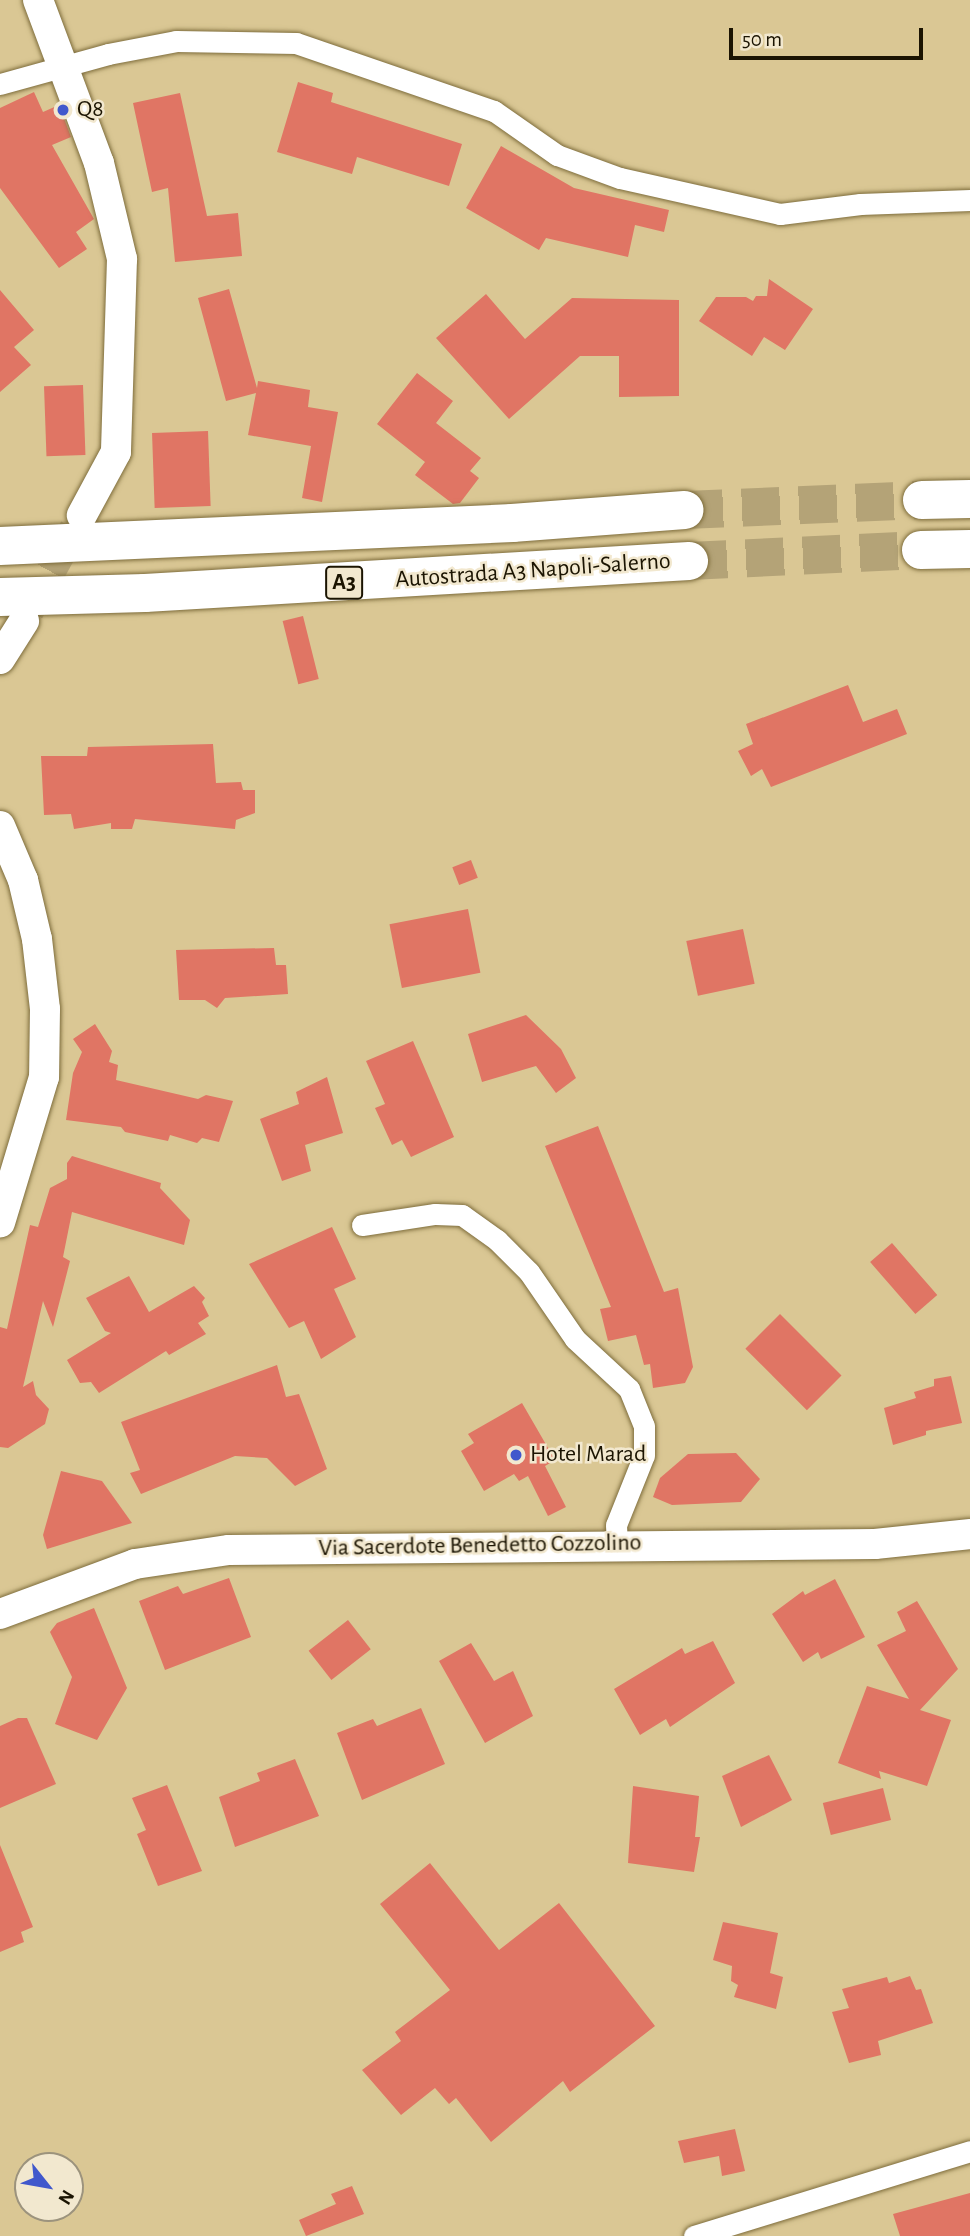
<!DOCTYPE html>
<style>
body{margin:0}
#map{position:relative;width:970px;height:2236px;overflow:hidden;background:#dac794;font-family:"Alegreya Sans",sans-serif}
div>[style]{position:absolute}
.building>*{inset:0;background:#e07564;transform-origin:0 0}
.secondary-tunnel>*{height:30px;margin-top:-15px;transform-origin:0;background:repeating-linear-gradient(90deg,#b4a377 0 30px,transparent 0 45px)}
.highway-tunnel>*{height:38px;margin-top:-19px;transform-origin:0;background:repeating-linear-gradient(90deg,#b4a377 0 38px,transparent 0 57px)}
.roads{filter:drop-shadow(0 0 2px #7e6d3c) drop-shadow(0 0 2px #7e6d3c)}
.street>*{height:21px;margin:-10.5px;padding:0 10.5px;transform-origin:10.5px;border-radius:10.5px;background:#fff}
.secondary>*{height:30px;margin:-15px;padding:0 15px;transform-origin:15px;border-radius:15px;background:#fff}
.highway>*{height:38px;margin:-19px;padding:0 19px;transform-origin:19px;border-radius:19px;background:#fff}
.dots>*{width:19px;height:19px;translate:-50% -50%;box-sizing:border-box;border:4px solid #f2e8cf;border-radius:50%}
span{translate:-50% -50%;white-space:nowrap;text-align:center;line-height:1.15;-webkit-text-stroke:5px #f2e8cf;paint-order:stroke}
.shield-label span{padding:2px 5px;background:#f2e8cf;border:2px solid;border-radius:5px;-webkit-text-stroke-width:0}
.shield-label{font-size:23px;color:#1b1402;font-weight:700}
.poi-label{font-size:24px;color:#1b1402}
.left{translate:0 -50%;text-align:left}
.street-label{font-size:24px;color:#1b1402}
.north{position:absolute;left:14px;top:2152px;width:70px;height:70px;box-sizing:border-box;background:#f2e8cf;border:2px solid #9c937d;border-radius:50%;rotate:121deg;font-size:19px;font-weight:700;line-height:28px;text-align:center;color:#1b1402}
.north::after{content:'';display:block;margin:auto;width:24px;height:32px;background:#4158cc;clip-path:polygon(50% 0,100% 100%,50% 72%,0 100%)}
.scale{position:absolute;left:729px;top:28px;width:194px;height:32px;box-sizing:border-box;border:4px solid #1b1402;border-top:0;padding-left:9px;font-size:21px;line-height:24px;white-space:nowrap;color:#1b1402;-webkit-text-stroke:5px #f2e8cf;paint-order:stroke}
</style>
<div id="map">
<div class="building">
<i style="clip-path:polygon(298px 82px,333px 93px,331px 102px,462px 144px,449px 186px,357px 157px,352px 174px,277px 152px)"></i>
<i style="clip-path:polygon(34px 92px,43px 112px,59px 105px,71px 137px,52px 145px,94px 219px,76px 232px,87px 249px,59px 268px,0 188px,0 108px)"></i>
<i style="clip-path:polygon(180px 93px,207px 216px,238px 213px,242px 256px,175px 262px,168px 188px,152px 192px,133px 103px)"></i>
<i style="clip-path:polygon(501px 146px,574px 188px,669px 210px,664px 232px,635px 225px,628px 257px,546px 238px,539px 250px,466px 208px)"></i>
<i style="clip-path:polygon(769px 279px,813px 309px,785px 350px,764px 337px,752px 356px,699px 321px,716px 297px,746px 297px,753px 301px,756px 296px,767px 296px)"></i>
<i style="clip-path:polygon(229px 289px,257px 388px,258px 381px,310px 390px,308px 407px,338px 412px,322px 502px,302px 498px,311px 446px,248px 435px,256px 393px,226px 401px,198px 298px)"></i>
<i style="clip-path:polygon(0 290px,34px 330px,14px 347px,31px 365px,0 392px)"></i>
<i style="clip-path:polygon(486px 294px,525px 339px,572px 298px,679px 300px,679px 396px,619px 397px,619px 356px,580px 356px,509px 419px,436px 338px)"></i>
<i style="clip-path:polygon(417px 373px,453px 401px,436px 423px,481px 458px,470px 471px,479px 478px,460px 503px,453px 504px,415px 475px,425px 462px,377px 424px)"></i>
<i style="left:83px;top:385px;width:70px;height:39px;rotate:88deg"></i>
<i style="left:208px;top:431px;width:75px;height:56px;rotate:88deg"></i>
<i style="left:303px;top:616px;width:65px;height:21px;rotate:76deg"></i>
<i style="clip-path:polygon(848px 685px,863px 722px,897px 709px,907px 734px,771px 787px,762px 769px,751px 776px,738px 751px,753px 744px,746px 724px)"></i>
<i style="clip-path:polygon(213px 744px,216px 783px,241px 782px,243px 790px,255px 790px,255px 813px,236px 820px,235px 829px,135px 819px,132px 829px,111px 829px,111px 823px,74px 829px,71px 814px,44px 815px,41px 756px,87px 756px,88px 747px)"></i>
<i style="left:471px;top:860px;width:19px;height:20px;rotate:69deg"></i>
<i style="left:468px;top:909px;width:65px;height:80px;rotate:79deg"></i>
<i style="left:743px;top:929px;width:56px;height:58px;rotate:78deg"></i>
<i style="clip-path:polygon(274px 948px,276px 965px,286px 965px,288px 994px,225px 998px,217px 1008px,205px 1000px,179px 1000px,176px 950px)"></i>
<i style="clip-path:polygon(526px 1015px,561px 1049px,576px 1078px,556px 1093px,536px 1066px,482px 1082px,468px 1034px)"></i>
<i style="clip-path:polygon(95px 1024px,112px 1051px,109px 1062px,118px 1065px,116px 1080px,198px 1099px,206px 1095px,233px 1101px,219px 1142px,202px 1138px,197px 1143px,170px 1135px,168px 1141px,125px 1132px,121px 1127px,66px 1120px,73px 1073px,82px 1052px,73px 1039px)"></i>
<i style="clip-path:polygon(413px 1041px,454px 1137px,411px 1157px,402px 1140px,392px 1145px,375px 1108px,385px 1104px,366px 1061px)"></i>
<i style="clip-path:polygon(327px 1077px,343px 1133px,305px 1145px,311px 1171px,282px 1181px,260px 1119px,299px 1104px,296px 1092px)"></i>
<i style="clip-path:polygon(598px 1126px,664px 1292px,678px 1288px,693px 1367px,685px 1383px,653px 1388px,650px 1364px,644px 1365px,636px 1335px,608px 1341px,600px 1309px,611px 1307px,545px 1146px)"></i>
<i style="clip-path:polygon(72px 1156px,161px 1183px,160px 1188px,190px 1220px,184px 1245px,72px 1212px,63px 1257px,70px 1261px,53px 1327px,43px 1301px,23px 1387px,33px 1381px,36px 1395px,49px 1409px,45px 1424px,8px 1448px,0 1447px,0 1327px,7px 1329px,30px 1225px,38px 1227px,50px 1188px,67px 1179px,67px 1163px)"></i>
<i style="clip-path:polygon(332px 1227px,356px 1279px,334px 1289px,356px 1337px,321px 1359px,304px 1321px,289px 1328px,249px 1264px)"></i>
<i style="left:892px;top:1243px;width:69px;height:29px;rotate:49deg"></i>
<i style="clip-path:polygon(129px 1276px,149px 1312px,194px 1286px,205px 1298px,202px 1302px,209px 1316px,198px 1323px,206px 1334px,169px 1355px,166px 1351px,99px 1393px,91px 1382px,80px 1383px,67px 1360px,111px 1333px,105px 1331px,86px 1298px)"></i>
<i style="left:780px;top:1314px;width:87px;height:49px;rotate:45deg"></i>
<i style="clip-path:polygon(277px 1365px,286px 1397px,299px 1394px,327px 1469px,295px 1486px,267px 1458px,235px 1456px,141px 1494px,130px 1473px,140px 1470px,121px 1422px)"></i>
<i style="clip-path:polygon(951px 1376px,962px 1423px,926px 1431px,926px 1435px,893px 1445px,884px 1408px,916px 1398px,914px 1392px,934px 1386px,934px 1379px)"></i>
<i style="clip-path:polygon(522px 1403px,555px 1460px,545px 1466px,566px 1507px,548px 1516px,528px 1476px,519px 1481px,514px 1474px,484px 1491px,461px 1451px,474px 1443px,468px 1434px)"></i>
<i style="clip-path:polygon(736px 1453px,760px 1479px,741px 1502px,672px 1505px,653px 1497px,660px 1478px,688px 1454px)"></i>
<i style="clip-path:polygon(61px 1471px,102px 1481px,132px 1523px,47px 1549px,43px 1535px)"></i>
<i style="clip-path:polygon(229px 1578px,251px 1637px,165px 1670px,139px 1601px,178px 1586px,183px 1594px)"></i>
<i style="clip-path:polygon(835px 1579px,865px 1637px,821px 1659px,818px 1652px,803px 1662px,772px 1614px,803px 1591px,805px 1595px)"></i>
<i style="clip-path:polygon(917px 1601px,958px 1669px,920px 1710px,951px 1720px,927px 1786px,879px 1771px,881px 1779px,838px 1763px,867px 1686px,909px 1699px,877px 1645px,906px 1631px,897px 1612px)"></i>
<i style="clip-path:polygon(94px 1608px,127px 1688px,97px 1740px,55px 1724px,72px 1677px,50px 1632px,57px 1623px)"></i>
<i style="left:348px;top:1620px;width:37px;height:50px;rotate:52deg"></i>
<i style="clip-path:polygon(713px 1641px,735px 1683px,670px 1727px,666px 1719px,640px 1735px,614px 1689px,682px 1648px,685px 1654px)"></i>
<i style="clip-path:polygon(471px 1643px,494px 1681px,513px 1671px,533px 1716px,485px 1743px,439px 1661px)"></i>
<i style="clip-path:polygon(421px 1708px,445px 1764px,362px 1800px,337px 1733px,373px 1719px,377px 1726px)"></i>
<i style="clip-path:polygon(18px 1718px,27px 1718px,56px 1784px,0 1808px,0 1726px)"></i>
<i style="clip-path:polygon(769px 1755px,792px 1800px,741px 1827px,722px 1776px)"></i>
<i style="clip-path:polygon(295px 1759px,319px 1816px,235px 1847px,219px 1797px,260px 1781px,257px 1773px)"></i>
<i style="clip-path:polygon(167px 1785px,202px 1871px,158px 1886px,137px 1834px,146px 1830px,132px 1798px)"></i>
<i style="clip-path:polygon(633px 1786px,699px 1796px,695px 1837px,700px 1837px,694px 1872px,628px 1863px)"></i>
<i style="left:883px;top:1788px;width:33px;height:62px;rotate:76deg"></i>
<i style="clip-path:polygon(0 1845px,33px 1927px,21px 1932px,24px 1942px,0 1952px)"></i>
<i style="clip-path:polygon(430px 1863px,499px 1950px,559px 1903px,655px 2026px,570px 2092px,563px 2081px,491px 2142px,456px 2098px,449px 2104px,435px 2088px,401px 2115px,362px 2070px,401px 2041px,395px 2032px,450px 1990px,380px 1904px)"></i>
<i style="clip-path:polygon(723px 1922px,778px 1933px,770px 1973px,783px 1977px,776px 2009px,734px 1997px,738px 1985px,731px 1981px,732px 1966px,713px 1960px)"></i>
<i style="clip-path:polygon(910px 1976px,916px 1990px,921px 1989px,933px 2023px,878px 2041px,881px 2055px,849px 2063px,832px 2012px,849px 2008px,842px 1989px,887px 1977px,889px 1983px)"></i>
<i style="clip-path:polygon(735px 2129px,745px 2171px,722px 2176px,719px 2156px,684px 2163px,678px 2141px)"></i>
<i style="clip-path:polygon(352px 2186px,364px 2214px,306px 2236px,299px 2220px,336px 2204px,331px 2194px)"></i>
<i style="clip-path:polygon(970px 2193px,970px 2236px,900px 2236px,893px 2214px)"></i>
</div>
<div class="secondary-tunnel">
<i style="left:29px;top:611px;width:94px;rotate:-61.2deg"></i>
</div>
<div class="highway-tunnel">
<i style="left:685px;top:510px;width:237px;rotate:-2.4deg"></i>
<i style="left:689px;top:561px;width:232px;rotate:-2.7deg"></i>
</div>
<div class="roads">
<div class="street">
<i style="left:0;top:84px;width:112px;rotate:-15.5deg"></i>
<i style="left:108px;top:54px;width:69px;rotate:-10.8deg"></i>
<i style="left:176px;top:41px;width:120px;rotate:1deg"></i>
<i style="left:296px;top:43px;width:209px;rotate:19deg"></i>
<i style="left:494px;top:111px;width:77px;rotate:34.9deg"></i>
<i style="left:557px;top:155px;width:67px;rotate:20.1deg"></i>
<i style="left:620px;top:178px;width:164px;rotate:12.7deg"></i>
<i style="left:780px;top:214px;width:81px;rotate:-7.1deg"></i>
<i style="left:860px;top:204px;width:110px;rotate:-2.1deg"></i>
<i style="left:362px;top:1225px;width:74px;rotate:-8.6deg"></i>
<i style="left:435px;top:1214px;width:27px;rotate:2deg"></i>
<i style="left:462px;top:1215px;width:43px;rotate:35.5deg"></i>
<i style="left:497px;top:1240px;width:45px;rotate:45deg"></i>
<i style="left:529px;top:1272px;width:81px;rotate:55.5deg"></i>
<i style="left:575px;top:1339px;width:74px;rotate:42.8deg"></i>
<i style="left:629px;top:1389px;width:40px;rotate:68deg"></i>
<i style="left:644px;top:1426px;width:29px;rotate:90deg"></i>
<i style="left:644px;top:1455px;width:75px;rotate:111.8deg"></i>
<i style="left:616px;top:1525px;width:19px;rotate:87deg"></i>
<i style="left:694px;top:2236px;width:289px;rotate:-17.1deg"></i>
</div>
<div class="secondary">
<i style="left:38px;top:0;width:174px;rotate:69.5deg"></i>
<i style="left:99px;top:163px;width:99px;rotate:76.5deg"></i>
<i style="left:122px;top:259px;width:193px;rotate:91.8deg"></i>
<i style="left:116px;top:452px;width:72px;rotate:118.4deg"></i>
<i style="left:0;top:659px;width:45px;rotate:-57.7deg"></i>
<i style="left:0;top:826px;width:59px;rotate:66.9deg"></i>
<i style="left:23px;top:880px;width:61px;rotate:76.7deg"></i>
<i style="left:37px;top:939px;width:70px;rotate:83.5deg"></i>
<i style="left:45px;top:1009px;width:68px;rotate:90.8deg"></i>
<i style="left:44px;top:1077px;width:152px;rotate:106.8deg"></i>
<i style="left:0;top:1614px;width:144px;rotate:-20.3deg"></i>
<i style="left:135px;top:1564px;width:95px;rotate:-8.5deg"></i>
<i style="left:229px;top:1550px;width:646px;rotate:-0.53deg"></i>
<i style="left:875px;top:1544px;width:96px;rotate:-6deg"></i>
</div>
<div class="highway">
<i style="left:922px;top:500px;width:48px;rotate:-1.2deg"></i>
<i style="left:0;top:546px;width:513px;rotate:-2.57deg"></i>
<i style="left:512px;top:523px;width:173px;rotate:-4.3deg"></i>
<i style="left:921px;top:550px;width:49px;rotate:-1.2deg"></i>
<i style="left:0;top:597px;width:145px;rotate:-1.6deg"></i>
<i style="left:145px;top:593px;width:545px;rotate:-3.37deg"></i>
</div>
</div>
<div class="dots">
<i style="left:63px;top:110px;background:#4158cc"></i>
<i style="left:516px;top:1455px;background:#4158cc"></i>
</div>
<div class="shield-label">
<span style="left:344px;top:583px">A3</span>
</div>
<div class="poi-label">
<span class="left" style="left:77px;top:110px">Q8</span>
<span class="left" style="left:530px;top:1455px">Hotel Marad</span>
</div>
<div class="street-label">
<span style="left:533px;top:571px;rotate:-4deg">Autostrada A3 Napoli-Salerno</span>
<span style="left:480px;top:1546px;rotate:-1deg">Via Sacerdote Benedetto Cozzolino</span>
</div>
<div class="north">N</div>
<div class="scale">50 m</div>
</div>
